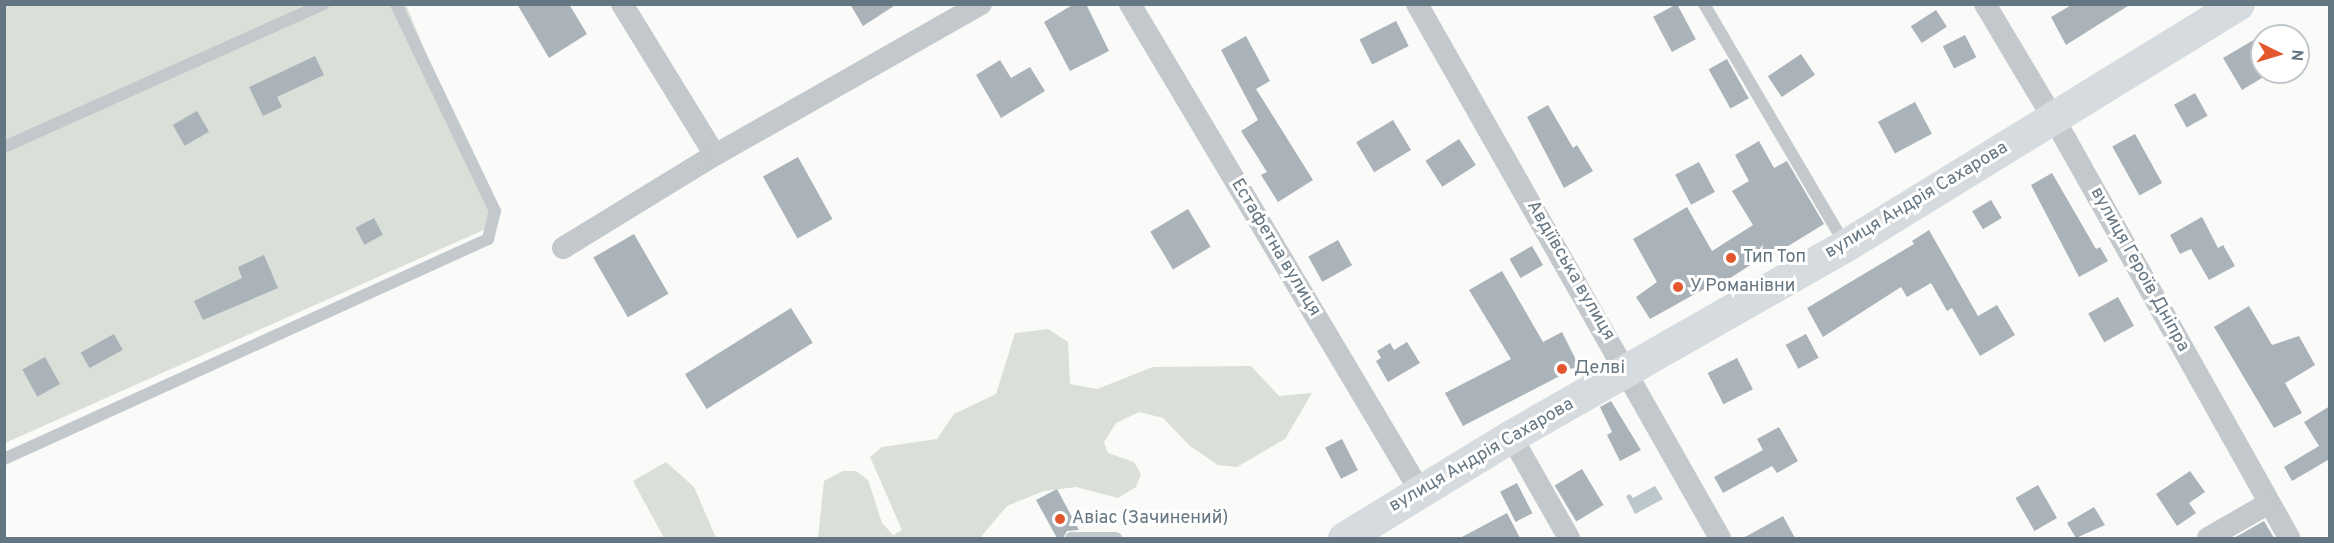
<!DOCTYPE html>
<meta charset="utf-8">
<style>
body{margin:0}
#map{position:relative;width:2334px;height:543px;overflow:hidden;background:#fafaf8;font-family:Overpass,sans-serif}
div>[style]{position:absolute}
.green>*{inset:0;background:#dadfd7}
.water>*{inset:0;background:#bbc7cb}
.building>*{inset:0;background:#aab3b9;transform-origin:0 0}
.lane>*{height:12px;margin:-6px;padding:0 6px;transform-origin:6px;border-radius:6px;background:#c3c8cc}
.street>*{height:22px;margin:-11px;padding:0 11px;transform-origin:11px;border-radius:11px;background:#c3c8cc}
.primary>*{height:33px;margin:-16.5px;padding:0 16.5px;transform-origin:16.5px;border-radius:16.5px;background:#d6dbdf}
.dots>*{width:16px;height:16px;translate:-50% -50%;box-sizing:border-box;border:3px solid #fff;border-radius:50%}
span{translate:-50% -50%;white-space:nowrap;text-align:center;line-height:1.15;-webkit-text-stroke:6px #fff;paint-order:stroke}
.street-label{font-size:18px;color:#657683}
.poi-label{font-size:18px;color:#657683}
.left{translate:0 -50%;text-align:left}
.frame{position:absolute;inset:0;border:6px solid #657683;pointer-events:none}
.north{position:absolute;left:2250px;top:24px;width:60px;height:60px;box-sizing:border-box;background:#fff;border:2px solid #c1c8cd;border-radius:50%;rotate:95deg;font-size:16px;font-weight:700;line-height:24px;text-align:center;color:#657683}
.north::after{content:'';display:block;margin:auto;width:21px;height:27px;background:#e4572e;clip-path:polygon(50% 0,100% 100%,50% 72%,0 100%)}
</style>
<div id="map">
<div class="green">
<i style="clip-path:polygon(4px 5px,406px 5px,497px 224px,5px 443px)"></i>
<i style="clip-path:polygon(1048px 329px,1068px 342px,1070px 384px,1097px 389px,1153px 367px,1251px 366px,1279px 396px,1312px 393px,1285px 439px,1237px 467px,1218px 465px,1190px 446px,1163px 418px,1139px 412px,1116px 423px,1104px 442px,1108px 453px,1134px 462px,1141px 474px,1136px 487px,1118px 498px,1076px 487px,1044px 491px,1007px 506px,980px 538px,818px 538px,824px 481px,843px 471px,856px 471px,868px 480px,882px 523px,893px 535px,902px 530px,870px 457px,882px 447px,937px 439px,954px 414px,996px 394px,1015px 333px)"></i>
<i style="clip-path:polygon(666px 462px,694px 487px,716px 538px,664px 538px,633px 481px)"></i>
</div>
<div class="water">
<i style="clip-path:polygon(1655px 486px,1663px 499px,1635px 514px,1626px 496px,1630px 494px,1633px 498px)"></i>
</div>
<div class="building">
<i style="clip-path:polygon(517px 4px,569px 4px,587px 34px,549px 58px)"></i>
<i style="clip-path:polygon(850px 4px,897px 4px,863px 26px)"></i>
<i style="clip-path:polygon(1074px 4px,1086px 4px,1109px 51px,1070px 71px,1044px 22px)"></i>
<i style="left:1677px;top:4px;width:40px;height:27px;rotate:62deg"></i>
<i style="clip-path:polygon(2073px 4px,2131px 4px,2066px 45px,2051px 17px)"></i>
<i style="left:1936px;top:10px;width:20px;height:30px;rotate:57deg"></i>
<i style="left:1396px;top:21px;width:28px;height:41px;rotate:63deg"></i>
<i style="left:1965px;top:35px;width:25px;height:25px;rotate:63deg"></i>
<i style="clip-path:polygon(2262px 35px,2262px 78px,2242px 90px,2223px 58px)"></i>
<i style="clip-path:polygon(1246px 36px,1270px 81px,1256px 89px,1313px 180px,1278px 202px,1261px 175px,1267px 172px,1241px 131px,1258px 120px,1221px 50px)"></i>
<i style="left:1801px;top:54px;width:25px;height:40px;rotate:56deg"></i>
<i style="clip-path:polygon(315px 56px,324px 75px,277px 97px,282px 107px,263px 116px,249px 87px)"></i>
<i style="left:1727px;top:59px;width:45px;height:21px;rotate:61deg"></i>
<i style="clip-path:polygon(1000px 60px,1011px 78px,1030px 67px,1045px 91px,1001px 118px,976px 75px)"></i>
<i style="left:2195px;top:93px;width:26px;height:24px;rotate:61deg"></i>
<i style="left:1915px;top:102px;width:36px;height:42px;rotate:62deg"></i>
<i style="clip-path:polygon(1548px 105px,1573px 148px,1577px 145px,1593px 171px,1564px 188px,1527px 117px)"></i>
<i style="left:197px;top:111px;width:24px;height:28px;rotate:60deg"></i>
<i style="left:1393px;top:120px;width:35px;height:43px;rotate:59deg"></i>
<i style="left:2135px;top:134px;width:56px;height:26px;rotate:61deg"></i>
<i style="left:1459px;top:139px;width:31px;height:40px;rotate:57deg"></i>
<i style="clip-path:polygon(1759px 141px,1774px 168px,1787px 161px,1824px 224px,1772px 256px,1769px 253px,1724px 282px,1722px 279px,1650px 319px,1636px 297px,1657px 282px,1633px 239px,1687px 207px,1712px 251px,1753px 225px,1732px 191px,1749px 181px,1735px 155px)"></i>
<i style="left:798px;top:157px;width:71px;height:40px;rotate:61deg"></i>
<i style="left:1699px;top:162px;width:34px;height:27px;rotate:62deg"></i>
<i style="clip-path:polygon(2052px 173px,2096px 249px,2100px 247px,2108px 261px,2079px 277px,2031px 185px)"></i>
<i style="left:1991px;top:200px;width:21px;height:22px;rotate:59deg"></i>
<i style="left:1188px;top:209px;width:44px;height:44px;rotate:59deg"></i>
<i style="clip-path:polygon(2202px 217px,2218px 248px,2223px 245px,2235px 266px,2209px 280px,2191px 249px,2180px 254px,2170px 235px)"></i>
<i style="left:374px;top:218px;width:19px;height:21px;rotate:62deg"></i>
<i style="clip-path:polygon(1929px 230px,1978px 316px,1997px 305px,2015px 335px,1980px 356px,1952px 308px,1947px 311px,1931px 283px,1907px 297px,1901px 287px,1823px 337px,1807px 308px,1914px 244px,1912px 241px)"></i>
<i style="left:634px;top:234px;width:69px;height:47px;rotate:60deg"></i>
<i style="left:1338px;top:240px;width:29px;height:34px;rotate:61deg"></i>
<i style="left:1532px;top:246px;width:22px;height:26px;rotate:60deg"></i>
<i style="clip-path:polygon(264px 255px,278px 288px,203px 320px,194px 301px,242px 278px,238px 267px)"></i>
<i style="clip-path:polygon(1502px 271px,1543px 342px,1562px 332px,1579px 366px,1463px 426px,1445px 393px,1511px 359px,1469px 290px)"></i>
<i style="left:2118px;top:297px;width:33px;height:34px;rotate:61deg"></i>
<i style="clip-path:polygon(2249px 306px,2272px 345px,2299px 336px,2315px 365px,2285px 383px,2302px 413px,2274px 428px,2214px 327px)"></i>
<i style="left:791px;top:308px;width:41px;height:125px;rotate:58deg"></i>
<i style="left:114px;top:334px;width:18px;height:38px;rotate:61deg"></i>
<i style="left:1806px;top:334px;width:27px;height:23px;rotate:62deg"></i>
<i style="clip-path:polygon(1407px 342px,1420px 363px,1388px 382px,1376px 361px,1381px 358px,1377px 351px,1390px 343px,1394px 350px)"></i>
<i style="left:45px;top:357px;width:31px;height:26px;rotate:61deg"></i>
<i style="left:1737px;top:358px;width:35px;height:33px;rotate:63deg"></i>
<i style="clip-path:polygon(1611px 401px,1641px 450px,1620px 461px,1607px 435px,1612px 432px,1600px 407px)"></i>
<i style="clip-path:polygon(2330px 406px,2330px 463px,2328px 460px,2292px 481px,2284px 467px,2319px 446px,2304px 422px)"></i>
<i style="clip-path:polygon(1779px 427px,1798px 461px,1777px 473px,1772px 466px,1723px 493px,1714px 477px,1763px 450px,1757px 439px)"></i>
<i style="left:1342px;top:439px;width:35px;height:19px;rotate:63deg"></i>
<i style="left:1582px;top:469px;width:42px;height:32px;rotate:59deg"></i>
<i style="clip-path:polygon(2190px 471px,2205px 492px,2189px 503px,2196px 513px,2177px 526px,2156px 494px)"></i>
<i style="left:1517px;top:483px;width:34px;height:19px;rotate:63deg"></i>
<i style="left:2038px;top:485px;width:38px;height:26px;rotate:60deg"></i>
<i style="clip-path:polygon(1057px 489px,1079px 530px,1067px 531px,1063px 538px,1057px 538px,1036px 500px)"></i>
<i style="clip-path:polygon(2094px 507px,2105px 525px,2076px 538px,2067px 523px)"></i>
<i style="clip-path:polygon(1507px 513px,1520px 538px,1460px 538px)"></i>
<i style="clip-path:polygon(1783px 516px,1795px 538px,1743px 538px)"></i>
<i style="clip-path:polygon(2264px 521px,2274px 538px,2234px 538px)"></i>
</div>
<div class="lane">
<i style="left:1704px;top:4px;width:278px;rotate:59.6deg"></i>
<i style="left:4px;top:147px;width:350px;rotate:-24.1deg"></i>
<i style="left:4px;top:459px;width:532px;rotate:-24.44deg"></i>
<i style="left:488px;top:239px;width:29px;rotate:-76deg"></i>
<i style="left:495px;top:211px;width:229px;rotate:-115.6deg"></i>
<i style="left:1071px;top:538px;width:45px"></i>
</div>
<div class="street">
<i style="left:622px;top:4px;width:177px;rotate:58.4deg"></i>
<i style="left:1130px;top:4px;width:567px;rotate:59.23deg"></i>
<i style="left:1417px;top:4px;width:614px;rotate:60.43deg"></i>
<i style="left:1985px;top:4px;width:158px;rotate:59.2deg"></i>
<i style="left:2066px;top:140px;width:456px;rotate:60.7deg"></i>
<i style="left:563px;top:248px;width:178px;rotate:-31.5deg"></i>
<i style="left:715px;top:155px;width:306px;rotate:-29.6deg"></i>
<i style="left:1511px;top:436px;width:117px;rotate:60.4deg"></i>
<i style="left:2208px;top:538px;width:70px;rotate:-29.8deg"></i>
</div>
<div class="primary">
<i style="left:1344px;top:538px;width:196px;rotate:-31.4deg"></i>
<i style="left:1511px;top:436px;width:386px;rotate:-29.7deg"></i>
<i style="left:1846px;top:245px;width:460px;rotate:-31.6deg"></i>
</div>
<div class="dots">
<i style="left:1731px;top:258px;background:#e4572e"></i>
<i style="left:1678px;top:287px;background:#e4572e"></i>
<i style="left:1562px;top:369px;background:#e4572e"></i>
<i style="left:1060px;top:519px;background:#e4572e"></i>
</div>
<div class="street-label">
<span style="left:1917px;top:201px;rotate:-31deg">вулиця Андрія Сахарова</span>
<span style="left:1275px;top:248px;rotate:59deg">Естафетна вулиця</span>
<span style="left:2139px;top:270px;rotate:61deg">вулиця Героїв Дніпра</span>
<span style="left:1570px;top:271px;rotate:60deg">Авдіївська вулиця</span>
<span style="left:1482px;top:456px;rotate:-30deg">вулиця Андрія Сахарова</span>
</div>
<div class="poi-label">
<span class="left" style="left:1743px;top:258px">Тип Топ</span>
<span class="left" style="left:1690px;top:287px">У Романівни</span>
<span class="left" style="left:1574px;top:369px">Делві</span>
<span class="left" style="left:1072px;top:519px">Авіас (Зачинений)</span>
</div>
<div class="frame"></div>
<div class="north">N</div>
</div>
